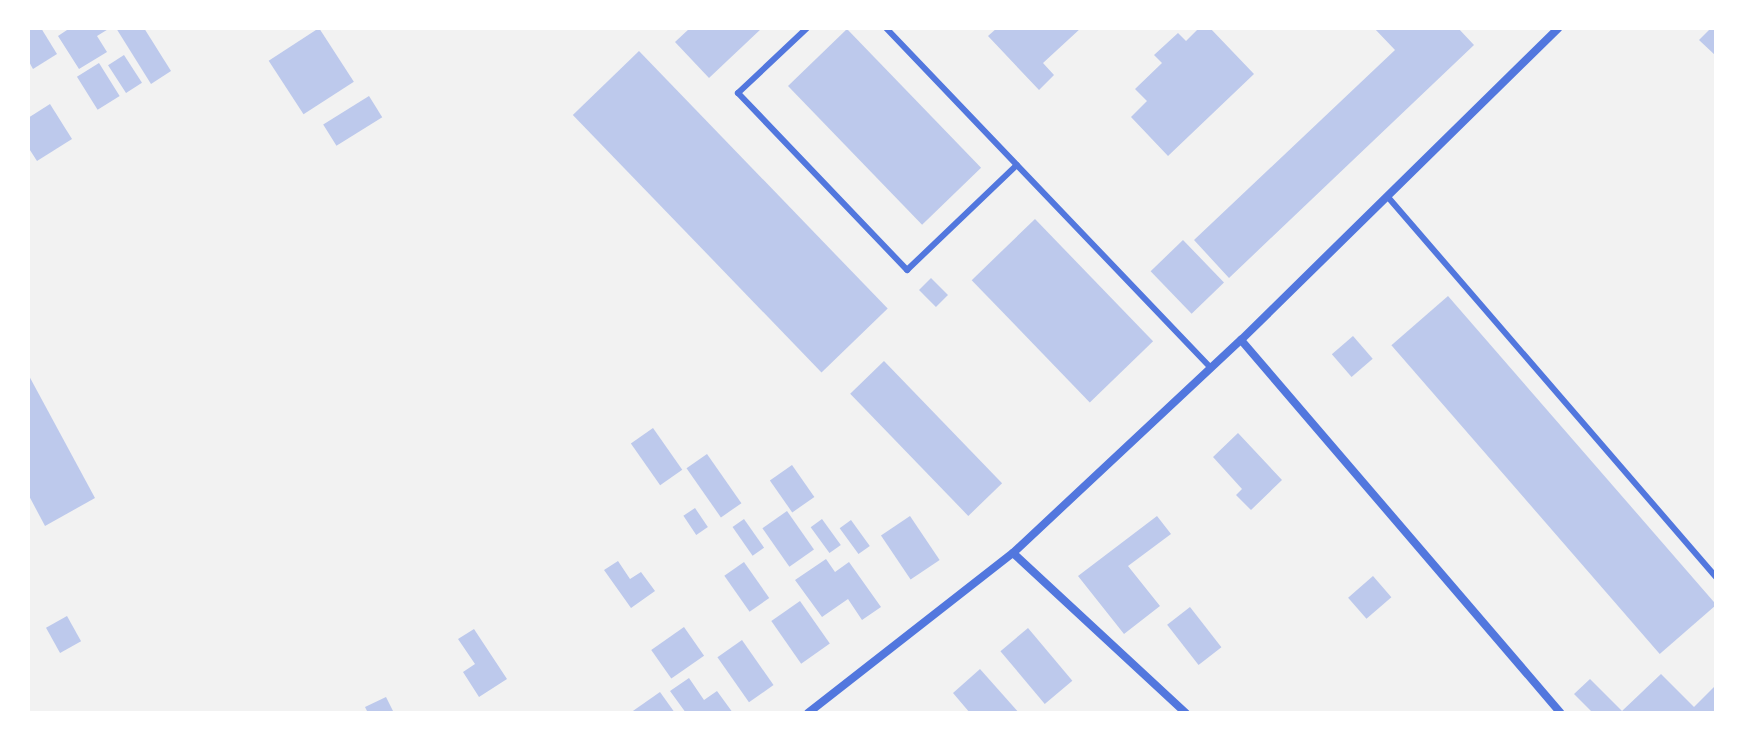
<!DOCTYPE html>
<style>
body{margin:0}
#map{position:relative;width:1744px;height:741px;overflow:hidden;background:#f2f2f2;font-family:"Golos Text",sans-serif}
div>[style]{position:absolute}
.building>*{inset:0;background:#bdc9ec;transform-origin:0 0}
.service>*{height:6px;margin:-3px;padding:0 3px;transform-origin:3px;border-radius:3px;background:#5277de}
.minor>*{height:8px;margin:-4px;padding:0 4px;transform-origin:4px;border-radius:4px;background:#5277de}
span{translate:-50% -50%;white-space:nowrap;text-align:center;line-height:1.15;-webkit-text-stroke:6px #fff;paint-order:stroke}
.frame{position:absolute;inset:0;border:30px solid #fff;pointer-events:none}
</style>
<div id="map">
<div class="building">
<i style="clip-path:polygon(28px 28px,41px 28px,57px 54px,33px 69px,28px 60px)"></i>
<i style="clip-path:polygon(70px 28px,110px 28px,97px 36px,107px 52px,79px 69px,58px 36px)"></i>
<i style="clip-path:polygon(116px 28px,144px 28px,171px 71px,151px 84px)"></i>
<i style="left:319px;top:28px;width:64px;height:60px;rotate:57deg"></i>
<i style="clip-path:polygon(690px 28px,762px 28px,709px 78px,675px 42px)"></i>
<i style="clip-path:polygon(997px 28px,1081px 28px,1043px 63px,1054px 75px,1039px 90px,988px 36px)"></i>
<i style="clip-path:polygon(1199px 28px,1210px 28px,1254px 74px,1168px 156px,1131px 117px,1147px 101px,1135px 89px,1162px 63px,1154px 55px,1178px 33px,1186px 41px)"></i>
<i style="clip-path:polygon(1374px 28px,1458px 28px,1474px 45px,1229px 278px,1194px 240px,1395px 50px)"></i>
<i style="clip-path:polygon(1711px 28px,1716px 28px,1716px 56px,1699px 40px)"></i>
<i style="left:847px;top:29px;width:193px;height:82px;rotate:46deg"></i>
<i style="left:639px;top:51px;width:358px;height:92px;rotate:46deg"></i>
<i style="left:124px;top:55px;width:33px;height:19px;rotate:57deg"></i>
<i style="left:99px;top:63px;width:39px;height:26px;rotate:58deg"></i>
<i style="left:369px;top:96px;width:25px;height:54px;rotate:58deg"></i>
<i style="clip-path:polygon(50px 104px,72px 139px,37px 161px,28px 147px,28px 118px)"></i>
<i style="left:1035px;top:219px;width:170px;height:88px;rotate:46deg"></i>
<i style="left:1183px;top:240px;width:59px;height:45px;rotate:46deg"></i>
<i style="left:931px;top:278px;width:24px;height:17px;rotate:45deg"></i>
<i style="left:1448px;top:296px;width:409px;height:75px;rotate:49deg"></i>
<i style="left:1353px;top:336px;width:30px;height:28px;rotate:49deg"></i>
<i style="left:884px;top:361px;width:170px;height:47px;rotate:46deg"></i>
<i style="clip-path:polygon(28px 374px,95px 498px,45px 526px,28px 494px)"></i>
<i style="left:653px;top:428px;width:51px;height:27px;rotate:55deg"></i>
<i style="clip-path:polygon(1238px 433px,1282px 480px,1251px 510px,1236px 495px,1242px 489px,1213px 457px)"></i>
<i style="left:707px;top:454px;width:60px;height:25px;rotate:55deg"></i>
<i style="left:792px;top:465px;width:39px;height:27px;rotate:55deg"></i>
<i style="left:695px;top:508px;width:23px;height:14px;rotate:56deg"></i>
<i style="left:787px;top:511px;width:47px;height:30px;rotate:55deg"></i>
<i style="left:910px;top:516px;width:53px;height:35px;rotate:56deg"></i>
<i style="clip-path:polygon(1157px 516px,1171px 534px,1128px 566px,1160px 606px,1124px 634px,1078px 576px)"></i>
<i style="left:744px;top:519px;width:35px;height:14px;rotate:55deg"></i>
<i style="left:822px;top:519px;width:32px;height:14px;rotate:54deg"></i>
<i style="left:851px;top:520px;width:32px;height:14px;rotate:54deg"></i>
<i style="clip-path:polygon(826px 559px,835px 572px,849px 562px,881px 607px,862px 620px,848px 599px,822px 617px,795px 580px)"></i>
<i style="clip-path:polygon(618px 561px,630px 579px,641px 572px,655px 591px,631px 608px,604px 570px)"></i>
<i style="left:744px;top:562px;width:44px;height:24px;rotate:55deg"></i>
<i style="left:1373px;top:576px;width:28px;height:33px;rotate:49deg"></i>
<i style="left:800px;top:601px;width:52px;height:35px;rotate:55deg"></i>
<i style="left:1190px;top:607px;width:51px;height:29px;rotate:52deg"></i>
<i style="left:67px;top:616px;width:29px;height:24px;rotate:61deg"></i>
<i style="left:684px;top:627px;width:35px;height:40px;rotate:55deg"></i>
<i style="left:1028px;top:628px;width:69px;height:36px;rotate:50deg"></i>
<i style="clip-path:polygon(474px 629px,507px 679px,479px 697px,463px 672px,475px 664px,458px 639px)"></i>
<i style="left:742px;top:640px;width:55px;height:30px;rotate:55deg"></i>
<i style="clip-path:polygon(980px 669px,1019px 713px,970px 713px,953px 693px)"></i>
<i style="clip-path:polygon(1661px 674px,1694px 707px,1716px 685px,1716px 713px,1593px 713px,1574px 694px,1590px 679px,1622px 711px)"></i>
<i style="clip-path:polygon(689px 678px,704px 700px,717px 691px,733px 713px,686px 713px,670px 691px)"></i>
<i style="clip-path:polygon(660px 692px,675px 713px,630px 713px)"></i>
<i style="clip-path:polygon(386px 697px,394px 713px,368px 713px,365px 707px)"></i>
</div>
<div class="service">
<i style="left:807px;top:28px;width:95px;rotate:136.7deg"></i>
<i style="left:738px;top:93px;width:245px;rotate:46.3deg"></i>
<i style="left:907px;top:270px;width:152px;rotate:-43.7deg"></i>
<i style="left:886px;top:28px;width:470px;rotate:46.3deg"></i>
<i style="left:1387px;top:196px;width:503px;rotate:49.19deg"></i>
</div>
<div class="minor">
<i style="left:1241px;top:340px;width:491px;rotate:49.4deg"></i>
<i style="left:1013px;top:553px;width:236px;rotate:42.8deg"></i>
<i style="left:808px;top:713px;width:260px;rotate:-38deg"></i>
<i style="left:1013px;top:553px;width:312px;rotate:-43.1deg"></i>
<i style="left:1241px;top:340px;width:445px;rotate:-44.5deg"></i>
</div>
<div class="frame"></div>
</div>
